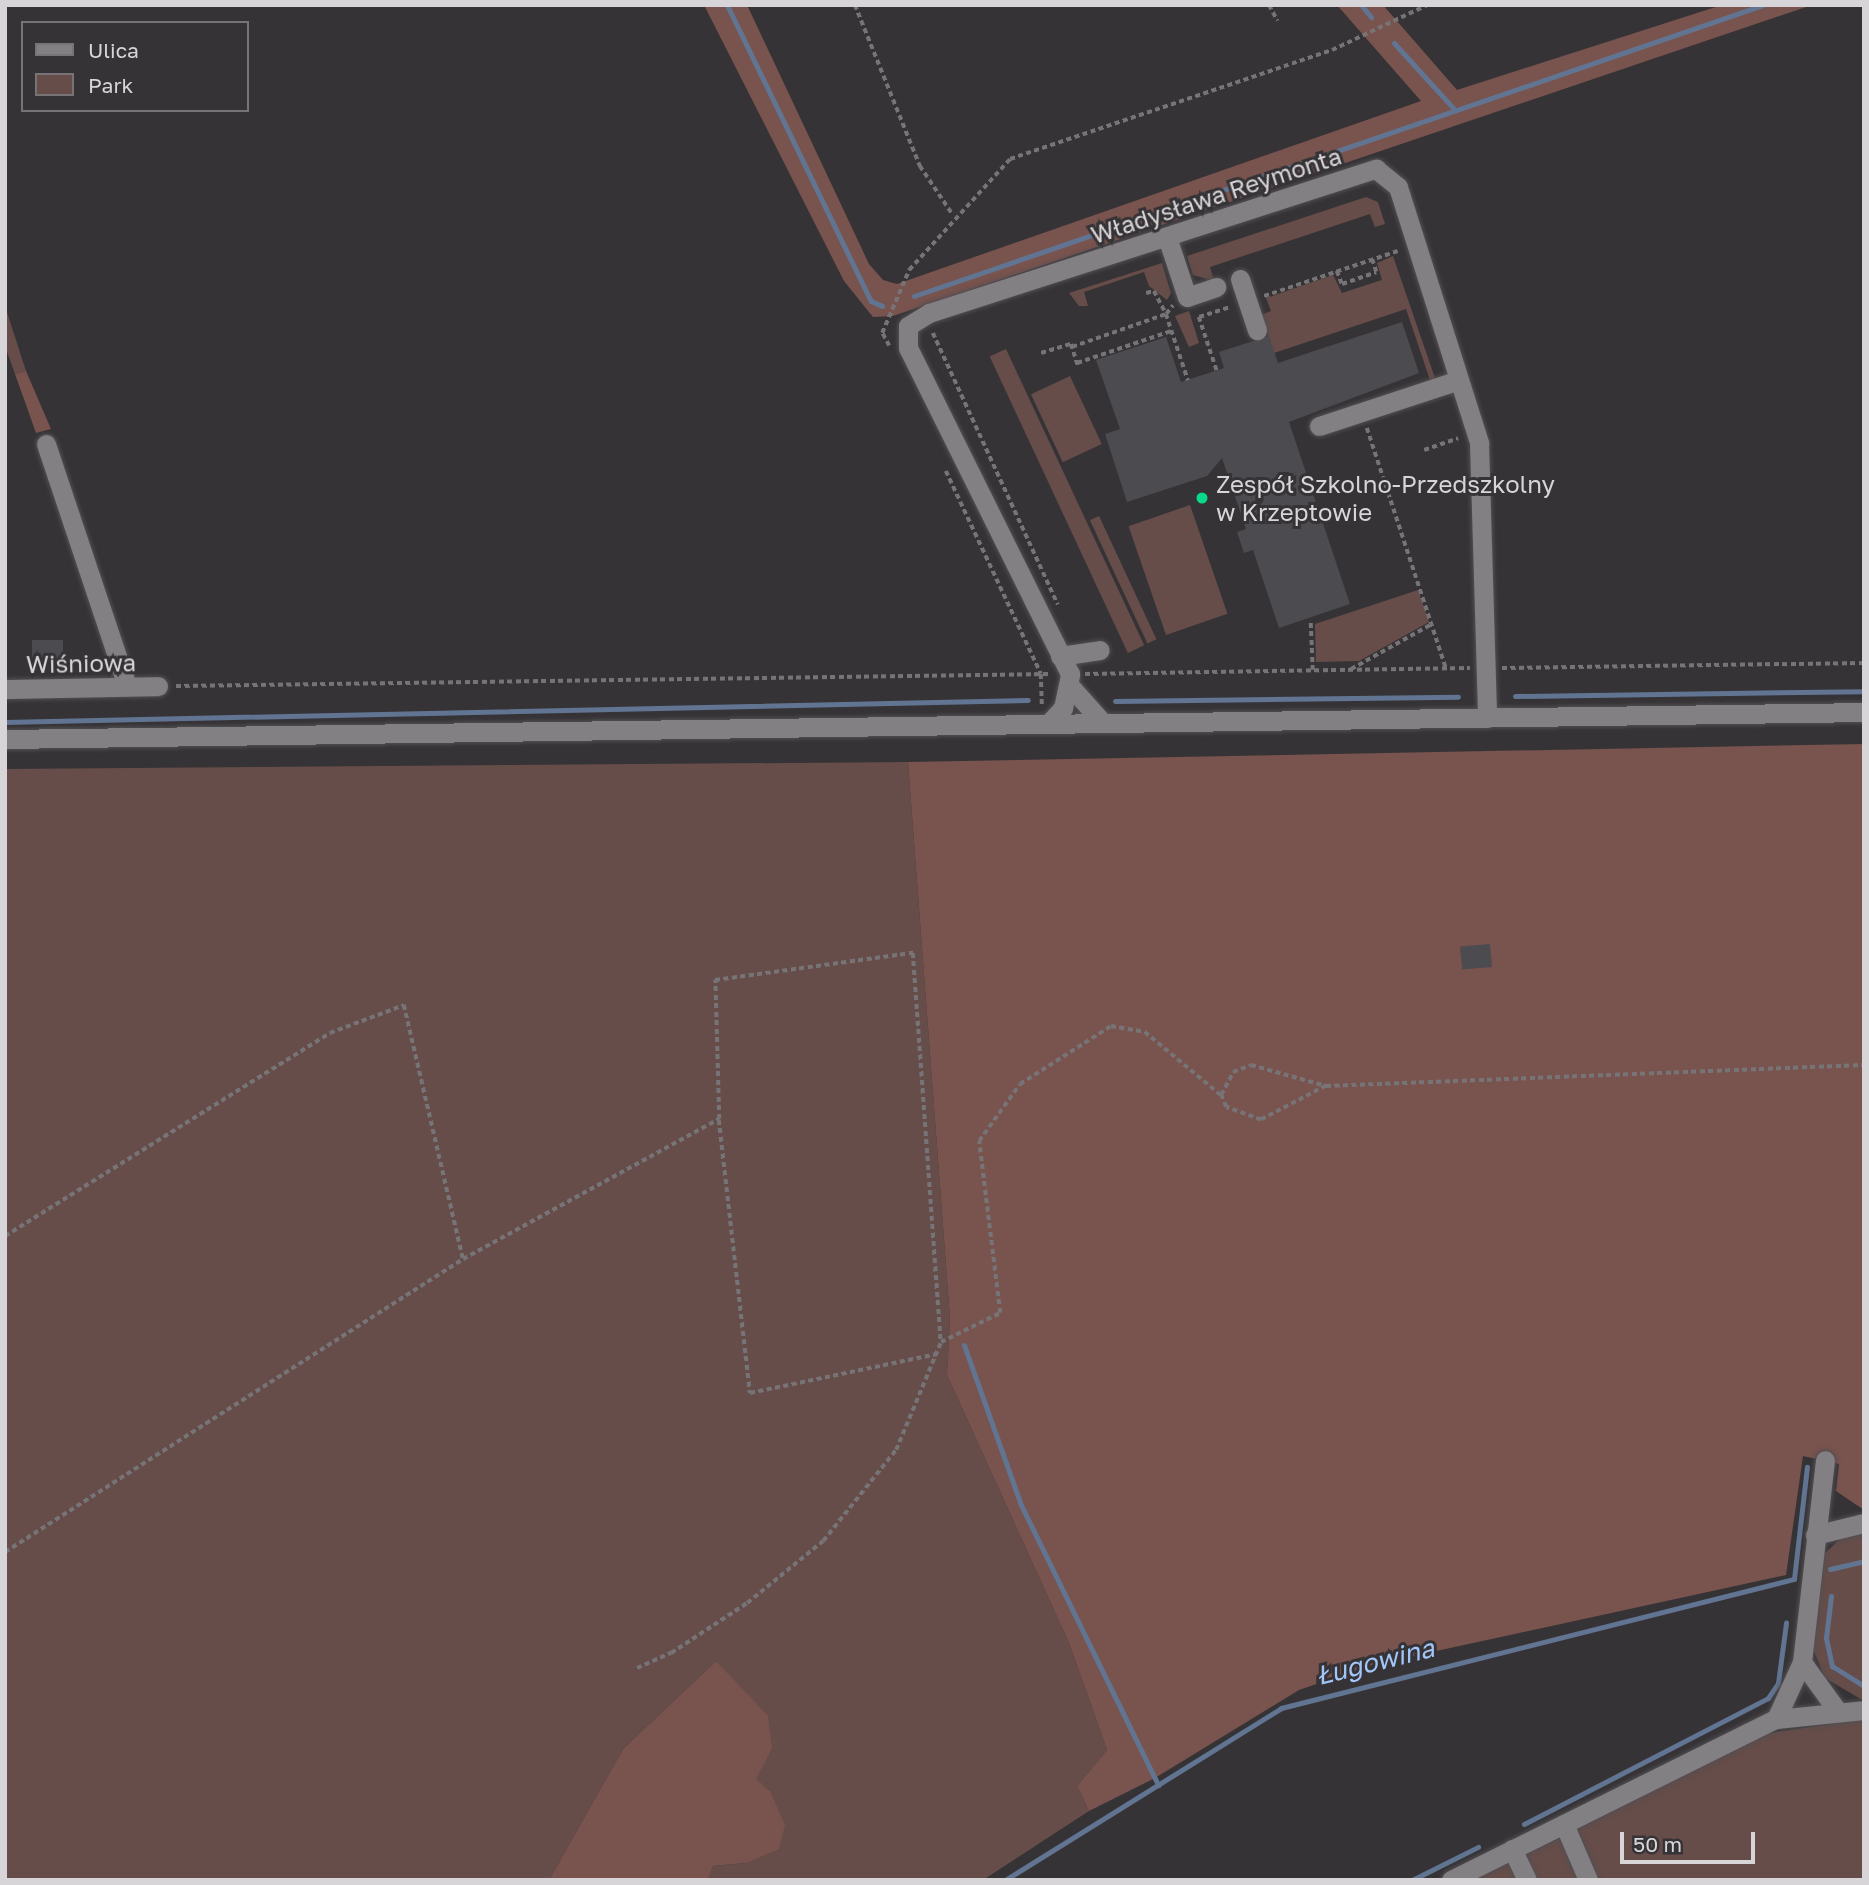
<!DOCTYPE html>
<meta charset="utf-8">
<style>
body{margin:0}
#map{position:relative;width:1869px;height:1885px;overflow:hidden;background:#363336;font-family:"Golos Text",sans-serif}
div>[style]{position:absolute}
.green>*{inset:0;background:#664d49;transform-origin:0 0}
.forest>*{inset:0;background:#79534e}
.stream>*{height:5px;margin:-2.5px;padding:0 2.5px;transform-origin:2.5px;border-radius:2.5px;background:#617592}
.building>*{inset:0;background:#4c4b4f;transform-origin:0 0}
.path>*{height:3.5px;margin-top:-1.75px;transform-origin:0;background:repeating-linear-gradient(90deg,#777477 0 5px,transparent 0 8.5px)}
.roads{filter:drop-shadow(0 0 2px #514f52) drop-shadow(0 0 2px #514f52)}
.minor>*{height:19px;margin:-9.5px;padding:0 9.5px;transform-origin:9.5px;border-radius:9.5px;background:#838084}
.dots>*{width:19px;height:19px;translate:-50% -50%;box-sizing:border-box;border:4px solid #363336;border-radius:50%}
span{translate:-50% -50%;white-space:nowrap;text-align:center;line-height:1.15;-webkit-text-stroke:6px #363336;paint-order:stroke}
.street-label{font-size:24px;color:#d7d5d7}
.poi-label{font-size:24px;color:#d7d5d7}
.left{translate:0 -50%;text-align:left}
.water-label{font-size:26px;color:#a3c6f9;font-style:italic}
.frame{position:absolute;inset:0;border:7px solid #d7d5d7;pointer-events:none}
.legend{position:absolute;left:21px;top:21px;width:228px;height:91px;box-sizing:border-box;background:#363336;border:2px solid #767476;margin:0;padding:9px 12px;list-style:none;font-size:21px;color:#d7d5d7}
.legend li{display:flex;align-items:center;gap:14px;height:35px}
.legend b{width:35px;border:2px solid #767476}
.scale{position:absolute;left:1620px;top:1832px;width:135px;height:32px;box-sizing:border-box;border:4px solid #d7d5d7;border-top:0;padding-left:9px;font-size:21px;line-height:24px;white-space:nowrap;color:#d7d5d7;-webkit-text-stroke:5px #363336;paint-order:stroke}
</style>
<div id="map">
<div class="green">
<i style="clip-path:polygon(1366px 197px,1378px 202px,1385px 224px,1375px 227px,1370px 214px,1210px 267px,1214px 281px,1193px 275px,1187px 256px)"></i>
<i style="clip-path:polygon(1393px 256px,1436px 381px,1431px 383px,1406px 309px,1274px 353px,1261px 315px,1271px 311px,1266px 298px,1333px 275px,1342px 293px,1382px 280px,1377px 263px)"></i>
<i style="clip-path:polygon(1162px 263px,1171px 293px,1167px 300px,1149px 286px,1144px 272px,1084px 292px,1088px 306px,1079px 306px,1069px 293px)"></i>
<i style="clip-path:polygon(5px 306px,26px 371px,15px 374px,5px 346px)"></i>
<i style="clip-path:polygon(1189px 311px,1199px 343px,1189px 347px,1175px 316px)"></i>
<i style="left:1006px;top:349px;width:327px;height:18px;rotate:65deg"></i>
<i style="left:1070px;top:376px;width:75px;height:43px;rotate:65deg"></i>
<i style="left:1190px;top:505px;width:115px;height:65px;rotate:71deg"></i>
<i style="left:1099px;top:516px;width:136px;height:10px;rotate:65deg"></i>
<i style="clip-path:polygon(1418px 590px,1429px 622px,1359px 661px,1316px 662px,1315px 624px)"></i>
<i style="clip-path:polygon(908px 762px,950px 1319px,947px 1375px,1069px 1643px,1107px 1750px,1077px 1786px,1089px 1811px,983px 1880px,708px 1880px,713px 1866px,746px 1863px,770px 1791px,755px 1779px,772px 1749px,716px 1661px,623px 1749px,549px 1880px,5px 1880px,5px 769px)"></i>
<i style="clip-path:polygon(1864px 1532px,1864px 1701px,1825px 1678px,1813px 1649px,1824px 1554px,1839px 1540px)"></i>
<i style="clip-path:polygon(1864px 1719px,1864px 1880px,1471px 1880px,1770px 1733px)"></i>
</div>
<div class="forest">
<i style="clip-path:polygon(704px 5px,747px 5px,869px 264px,883px 280px,897px 284px,1421px 101px,1337px 5px,1383px 5px,1457px 90px,1722px 5px,1812px 5px,893px 316px,873px 317px,844px 281px)"></i>
<i style="clip-path:polygon(26px 371px,51px 429px,36px 433px,15px 374px)"></i>
<i style="clip-path:polygon(1864px 744px,1864px 1510px,1836px 1491px,1839px 1464px,1803px 1456px,1786px 1575px,1372px 1665px,1299px 1690px,1155px 1778px,1089px 1811px,1077px 1786px,1107px 1750px,1069px 1643px,947px 1375px,950px 1319px,908px 762px)"></i>
<i style="clip-path:polygon(716px 1661px,768px 1716px,772px 1749px,756px 1779px,770px 1791px,785px 1825px,779px 1849px,746px 1863px,713px 1866px,708px 1880px,549px 1880px,623px 1749px)"></i>
</div>
<div class="stream">
<i style="left:727px;top:5px;width:329px;rotate:64.1deg"></i>
<i style="left:871px;top:301px;width:12px;rotate:24deg"></i>
<i style="left:1361px;top:5px;width:16px;rotate:50deg"></i>
<i style="left:1394px;top:43px;width:89px;rotate:47.7deg"></i>
<i style="left:914px;top:296px;width:897px;rotate:-18.92deg"></i>
<i style="left:1515px;top:696px;width:349px;rotate:-0.8deg"></i>
<i style="left:1115px;top:701px;width:343px;rotate:-0.7deg"></i>
<i style="left:5px;top:722px;width:1023px;rotate:-1.23deg"></i>
<i style="left:964px;top:1345px;width:170px;rotate:70.4deg"></i>
<i style="left:1021px;top:1505px;width:312px;rotate:63.9deg"></i>
<i style="left:1830px;top:1569px;width:35px;rotate:-13deg"></i>
<i style="left:1831px;top:1596px;width:42px;rotate:96.8deg"></i>
<i style="left:1826px;top:1638px;width:29px;rotate:78deg"></i>
<i style="left:1832px;top:1666px;width:38px;rotate:32deg"></i>
<i style="left:1524px;top:1824px;width:275px;rotate:-27.3deg"></i>
<i style="left:1768px;top:1698px;width:18px;rotate:-56deg"></i>
<i style="left:1778px;top:1683px;width:61px;rotate:-82.4deg"></i>
<i style="left:1005px;top:1880px;width:325px;rotate:-31.9deg"></i>
<i style="left:1281px;top:1708px;width:529px;rotate:-14.12deg"></i>
<i style="left:1794px;top:1579px;width:113px;rotate:-83.4deg"></i>
<i style="left:1412px;top:1880px;width:74px;rotate:-26.6deg"></i>
</div>
<div class="building">
<i style="clip-path:polygon(1402px 322px,1419px 373px,1289px 422px,1350px 604px,1279px 628px,1253px 550px,1244px 553px,1237px 532px,1246px 529px,1222px 458px,1207px 476px,1127px 502px,1105px 434px,1120px 429px,1096px 360px,1166px 337px,1181px 382px,1224px 368px,1219px 352px,1269px 336px,1278px 363px)"></i>
<i style="left:32px;top:640px;width:31px;height:25px"></i>
<i style="left:1490px;top:944px;width:23px;height:30px;rotate:85deg"></i>
</div>
<div class="path">
<i style="left:855px;top:5px;width:174px;rotate:68deg"></i>
<i style="left:920px;top:166px;width:59px;rotate:56deg"></i>
<i style="left:1269px;top:5px;width:18px;rotate:61deg"></i>
<i style="left:1337px;top:271px;width:14px;rotate:69deg"></i>
<i style="left:1342px;top:284px;width:36px;rotate:-19deg"></i>
<i style="left:1376px;top:272px;width:13px;rotate:-108deg"></i>
<i style="left:1146px;top:293px;width:8px;rotate:-14deg"></i>
<i style="left:1154px;top:291px;width:26px;rotate:62deg"></i>
<i style="left:1166px;top:314px;width:70px;rotate:71.6deg"></i>
<i style="left:1264px;top:296px;width:141px;rotate:-18.6deg"></i>
<i style="left:1199px;top:317px;width:33px;rotate:-18deg"></i>
<i style="left:1199px;top:317px;width:57px;rotate:71.6deg"></i>
<i style="left:933px;top:333px;width:299px;rotate:65.3deg"></i>
<i style="left:889px;top:346px;width:15px;rotate:-118deg"></i>
<i style="left:882px;top:333px;width:69px;rotate:-66.8deg"></i>
<i style="left:909px;top:270px;width:150px;rotate:-47.7deg"></i>
<i style="left:1010px;top:159px;width:340px;rotate:-18.7deg"></i>
<i style="left:1332px;top:50px;width:105px;rotate:-25.3deg"></i>
<i style="left:1072px;top:347px;width:100px;rotate:-19.3deg"></i>
<i style="left:1166px;top:314px;width:11px;rotate:-52deg"></i>
<i style="left:1041px;top:353px;width:31px;rotate:-17deg"></i>
<i style="left:1071px;top:344px;width:23px;rotate:72deg"></i>
<i style="left:1077px;top:363px;width:99px;rotate:-18.8deg"></i>
<i style="left:1367px;top:428px;width:253px;rotate:71.8deg"></i>
<i style="left:1424px;top:450px;width:36px;rotate:-19deg"></i>
<i style="left:946px;top:471px;width:224px;rotate:64.9deg"></i>
<i style="left:1041px;top:674px;width:31px;rotate:88deg"></i>
<i style="left:1311px;top:623px;width:47px;rotate:87.6deg"></i>
<i style="left:1502px;top:668px;width:362px;rotate:-0.8deg"></i>
<i style="left:1351px;top:669px;width:93px;rotate:-29.1deg"></i>
<i style="left:1085px;top:674px;width:385px;rotate:-0.9deg"></i>
<i style="left:176px;top:686px;width:874px;rotate:-0.79deg"></i>
<i style="left:1326px;top:1086px;width:73px;rotate:152.4deg"></i>
<i style="left:1261px;top:1120px;width:37px;rotate:-160deg"></i>
<i style="left:1226px;top:1107px;width:13px;rotate:-113deg"></i>
<i style="left:1221px;top:1095px;width:26px;rotate:-62deg"></i>
<i style="left:1233px;top:1072px;width:19px;rotate:-21deg"></i>
<i style="left:1251px;top:1065px;width:78px;rotate:15.6deg"></i>
<i style="left:1326px;top:1086px;width:538px;rotate:-2.24deg"></i>
<i style="left:719px;top:1120px;width:275px;rotate:83.5deg"></i>
<i style="left:750px;top:1393px;width:191px;rotate:-11.8deg"></i>
<i style="left:5px;top:1236px;width:383px;rotate:-32deg"></i>
<i style="left:330px;top:1033px;width:79px;rotate:-20.7deg"></i>
<i style="left:404px;top:1005px;width:261px;rotate:76.9deg"></i>
<i style="left:5px;top:1552px;width:544px;rotate:-32.61deg"></i>
<i style="left:463px;top:1259px;width:292px;rotate:-28.7deg"></i>
<i style="left:719px;top:1119px;width:139px;rotate:-91.6deg"></i>
<i style="left:715px;top:980px;width:200px;rotate:-7.8deg"></i>
<i style="left:913px;top:953px;width:390px;rotate:85.9deg"></i>
<i style="left:637px;top:1668px;width:37px;rotate:-24deg"></i>
<i style="left:671px;top:1653px;width:91px;rotate:-33.3deg"></i>
<i style="left:747px;top:1603px;width:98px;rotate:-39.2deg"></i>
<i style="left:823px;top:1541px;width:117px;rotate:-51.3deg"></i>
<i style="left:896px;top:1450px;width:117px;rotate:-67.4deg"></i>
<i style="left:941px;top:1342px;width:66px;rotate:-26.2deg"></i>
<i style="left:1000px;top:1313px;width:173px;rotate:-97deg"></i>
<i style="left:979px;top:1141px;width:70px;rotate:-54.3deg"></i>
<i style="left:1020px;top:1084px;width:108px;rotate:-32.5deg"></i>
<i style="left:1111px;top:1026px;width:35px;rotate:10deg"></i>
<i style="left:1145px;top:1032px;width:99px;rotate:39.7deg"></i>
</div>
<div class="roads">
<div class="minor">
<i style="left:1167px;top:237px;width:63px;rotate:71.6deg"></i>
<i style="left:1187px;top:297px;width:31px;rotate:-19deg"></i>
<i style="left:1240px;top:279px;width:54px;rotate:71.6deg"></i>
<i style="left:1319px;top:426px;width:147px;rotate:-18.2deg"></i>
<i style="left:46px;top:444px;width:255px;rotate:71.5deg"></i>
<i style="left:1060px;top:656px;width:40px;rotate:-8.5deg"></i>
<i style="left:1071px;top:687px;width:48px;rotate:48.4deg"></i>
<i style="left:5px;top:689px;width:153px;rotate:-1.1deg"></i>
<i style="left:1048px;top:724px;width:22px;rotate:-47deg"></i>
<i style="left:1063px;top:708px;width:35px;rotate:-78deg"></i>
<i style="left:1070px;top:674px;width:364px;rotate:-116.4deg"></i>
<i style="left:908px;top:348px;width:22px;rotate:-90deg"></i>
<i style="left:908px;top:326px;width:25px;rotate:-32deg"></i>
<i style="left:929px;top:313px;width:470px;rotate:-17.9deg"></i>
<i style="left:1376px;top:169px;width:28px;rotate:39deg"></i>
<i style="left:1398px;top:187px;width:269px;rotate:72.4deg"></i>
<i style="left:1479px;top:443px;width:275px;rotate:88.3deg"></i>
<i style="left:5px;top:739px;width:1859px;rotate:-0.83deg"></i>
<i style="left:1815px;top:1535px;width:50px;rotate:-13.8deg"></i>
<i style="left:1802px;top:1662px;width:58px;rotate:54.1deg"></i>
<i style="left:1776px;top:1719px;width:88px;rotate:-5.8deg"></i>
<i style="left:1564px;top:1824px;width:61px;rotate:66.8deg"></i>
<i style="left:1512px;top:1849px;width:34px;rotate:64deg"></i>
<i style="left:1451px;top:1880px;width:363px;rotate:-26.4deg"></i>
<i style="left:1776px;top:1719px;width:63px;rotate:-65.5deg"></i>
<i style="left:1802px;top:1662px;width:203px;rotate:-83.5deg"></i>
</div>
</div>
<div class="dots">
<i style="left:1202px;top:498px;background:#08d98b"></i>
</div>
<div class="street-label">
<span style="left:1216px;top:195px;rotate:-18deg">Władysława Reymonta</span>
<span style="left:81px;top:663px;rotate:-1deg">Wiśniowa</span>
</div>
<div class="poi-label">
<span class="left" style="left:1216px;top:498px">Zespół Szkolno-Przedszkolny<br>w Krzeptowie</span>
</div>
<div class="water-label">
<span style="left:1375px;top:1662px;rotate:-14deg">Ługowina</span>
</div>
<div class="frame"></div>
<ul class="legend">
<li><b style="height:9px;background:#838084"></b>Ulica</li>
<li><b style="height:19px;background:#664d49"></b>Park</li>
</ul>
<div class="scale">50 m</div>
</div>
